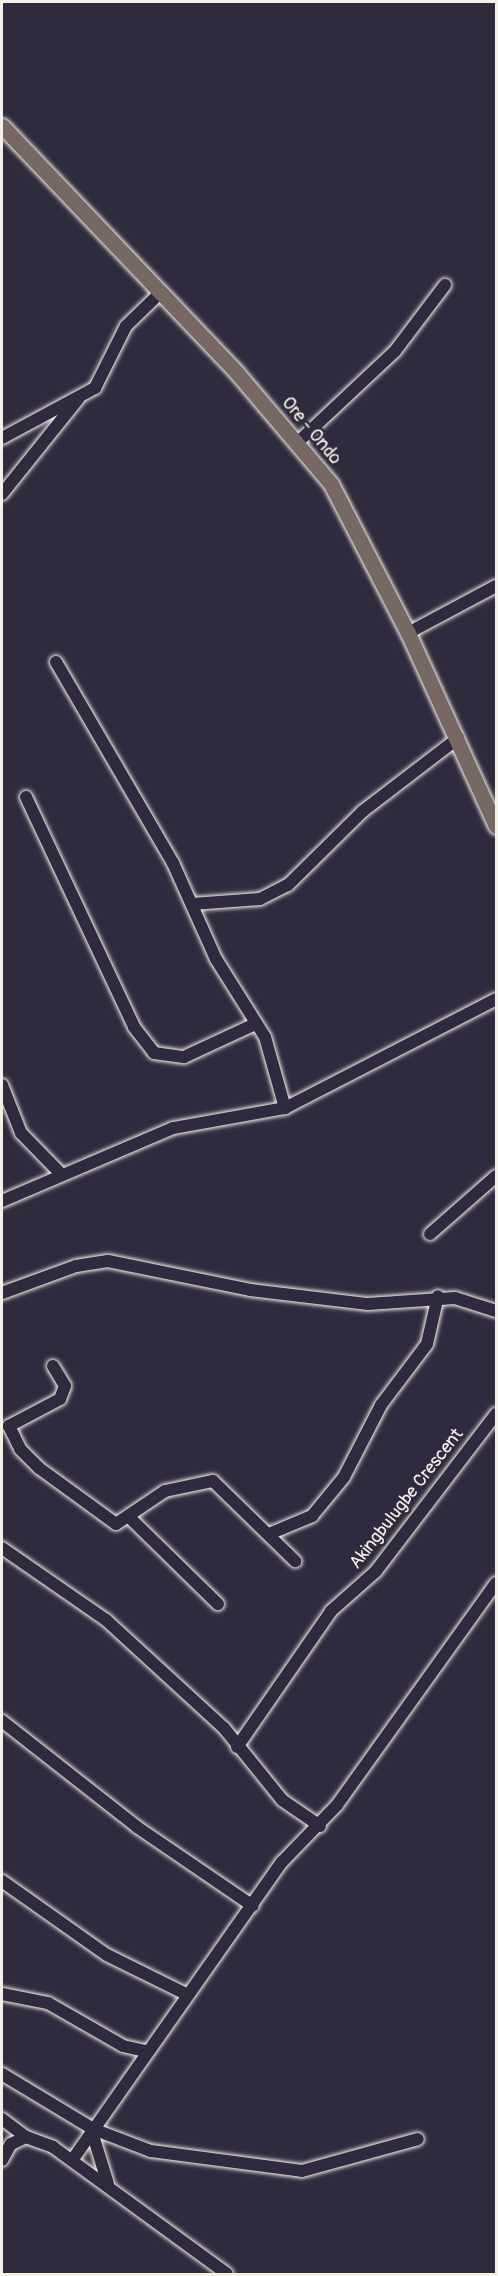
<!DOCTYPE html>
<style>
body{margin:0}
#map{position:relative;width:498px;height:2276px;overflow:hidden;background:#2f2a3d;font-family:Pangolin,sans-serif}
div>[style]{position:absolute}
.roads{filter:drop-shadow(0 0 2px #f4f1e8) drop-shadow(0 0 2px #f4f1e8)}
.minor>*{height:12px;margin:-6px;padding:0 6px;transform-origin:6px;border-radius:6px;background:#2f2a3d}
.major>*{height:15px;margin:-7.5px;padding:0 7.5px;transform-origin:7.5px;border-radius:7.5px;background:#776864}
span{translate:-50% -50%;white-space:nowrap;text-align:center;line-height:1.15;-webkit-text-stroke:5px #2f2a3d;paint-order:stroke}
.street-label{font-size:18px;color:#f4f1e8}
.frame{position:absolute;inset:0;border:3px solid #f4f1e8;pointer-events:none}
</style>
<div id="map">
<div class="roads">
<div class="minor">
<i style="left:2px;top:438px;width:106px;rotate:-28.3deg"></i>
<i style="left:95px;top:388px;width:69px;rotate:-63.4deg"></i>
<i style="left:126px;top:326px;width:47px;rotate:-44.1deg"></i>
<i style="left:297px;top:443px;width:134px;rotate:-43.2deg"></i>
<i style="left:395px;top:351px;width:83px;rotate:-52.9deg"></i>
<i style="left:2px;top:494px;width:122px;rotate:-51.3deg"></i>
<i style="left:408px;top:633px;width:100px;rotate:-28.1deg"></i>
<i style="left:56px;top:662px;width:233px;rotate:59.8deg"></i>
<i style="left:173px;top:863px;width:105px;rotate:65.9deg"></i>
<i style="left:216px;top:959px;width:92px;rotate:57.9deg"></i>
<i style="left:265px;top:1037px;width:74px;rotate:74.3deg"></i>
<i style="left:26px;top:797px;width:254px;rotate:64.8deg"></i>
<i style="left:134px;top:1027px;width:33px;rotate:52deg"></i>
<i style="left:154px;top:1053px;width:30px;rotate:8deg"></i>
<i style="left:184px;top:1057px;width:76px;rotate:-24.9deg"></i>
<i style="left:192px;top:904px;width:68px;rotate:-4.2deg"></i>
<i style="left:260px;top:899px;width:31px;rotate:-27deg"></i>
<i style="left:288px;top:885px;width:105px;rotate:-44.6deg"></i>
<i style="left:363px;top:811px;width:120px;rotate:-37.5deg"></i>
<i style="left:2px;top:1085px;width:52px;rotate:68.4deg"></i>
<i style="left:21px;top:1133px;width:57px;rotate:45.7deg"></i>
<i style="left:2px;top:1201px;width:186px;rotate:-23.1deg"></i>
<i style="left:173px;top:1128px;width:114px;rotate:-10.1deg"></i>
<i style="left:285px;top:1108px;width:237px;rotate:-27.3deg"></i>
<i style="left:430px;top:1234px;width:88px;rotate:-41.3deg"></i>
<i style="left:2px;top:1293px;width:79px;rotate:-20deg"></i>
<i style="left:76px;top:1266px;width:32px;rotate:-9deg"></i>
<i style="left:108px;top:1261px;width:145px;rotate:11.5deg"></i>
<i style="left:250px;top:1290px;width:119px;rotate:6.8deg"></i>
<i style="left:368px;top:1304px;width:87px;rotate:-3.9deg"></i>
<i style="left:455px;top:1298px;width:43px;rotate:17.6deg"></i>
<i style="left:53px;top:1366px;width:23px;rotate:59deg"></i>
<i style="left:65px;top:1386px;width:14px;rotate:111deg"></i>
<i style="left:60px;top:1399px;width:58px;rotate:152.1deg"></i>
<i style="left:9px;top:1426px;width:25px;rotate:64deg"></i>
<i style="left:20px;top:1449px;width:27px;rotate:45deg"></i>
<i style="left:39px;top:1468px;width:95px;rotate:36deg"></i>
<i style="left:116px;top:1524px;width:59px;rotate:-34deg"></i>
<i style="left:165px;top:1491px;width:49px;rotate:-11.8deg"></i>
<i style="left:213px;top:1481px;width:115px;rotate:44.3deg"></i>
<i style="left:128px;top:1516px;width:126px;rotate:44.4deg"></i>
<i style="left:269px;top:1534px;width:47px;rotate:-22.7deg"></i>
<i style="left:312px;top:1516px;width:50px;rotate:-50.6deg"></i>
<i style="left:344px;top:1477px;width:81px;rotate:-62.8deg"></i>
<i style="left:381px;top:1405px;width:76px;rotate:-53deg"></i>
<i style="left:427px;top:1344px;width:49px;rotate:-77.1deg"></i>
<i style="left:2px;top:1548px;width:126px;rotate:34.7deg"></i>
<i style="left:106px;top:1620px;width:160px;rotate:42.5deg"></i>
<i style="left:224px;top:1728px;width:92px;rotate:51.1deg"></i>
<i style="left:282px;top:1800px;width:46px;rotate:34.4deg"></i>
<i style="left:2px;top:1721px;width:172px;rotate:38.1deg"></i>
<i style="left:137px;top:1827px;width:140px;rotate:34.3deg"></i>
<i style="left:237px;top:1747px;width:165px;rotate:-55.3deg"></i>
<i style="left:331px;top:1611px;width:60px;rotate:-41.6deg"></i>
<i style="left:376px;top:1571px;width:198px;rotate:-52.6deg"></i>
<i style="left:2px;top:1881px;width:128px;rotate:35.2deg"></i>
<i style="left:107px;top:1955px;width:90px;rotate:26.3deg"></i>
<i style="left:2px;top:1994px;width:47px;rotate:11.1deg"></i>
<i style="left:48px;top:2003px;width:86px;rotate:29.8deg"></i>
<i style="left:123px;top:2046px;width:22px;rotate:13deg"></i>
<i style="left:2px;top:2074px;width:106px;rotate:31.1deg"></i>
<i style="left:93px;top:2129px;width:62px;rotate:20.8deg"></i>
<i style="left:151px;top:2151px;width:152px;rotate:7.5deg"></i>
<i style="left:302px;top:2171px;width:120px;rotate:-15.4deg"></i>
<i style="left:2px;top:2119px;width:30px;rotate:37deg"></i>
<i style="left:92px;top:2132px;width:330px;rotate:-54.9deg"></i>
<i style="left:282px;top:1862px;width:79px;rotate:-46deg"></i>
<i style="left:337px;top:1805px;width:273px;rotate:-54.4deg"></i>
<i style="left:73px;top:2159px;width:33px;rotate:-55deg"></i>
<i style="left:92px;top:2132px;width:54px;rotate:72.9deg"></i>
<i style="left:2px;top:2160px;width:18px;rotate:-61deg"></i>
<i style="left:11px;top:2144px;width:17px;rotate:-25deg"></i>
<i style="left:26px;top:2137px;width:29px;rotate:20deg"></i>
<i style="left:53px;top:2147px;width:215px;rotate:36.1deg"></i>
</div>
<div class="major">
<i style="left:2px;top:126px;width:341px;rotate:46.4deg"></i>
<i style="left:237px;top:373px;width:145px;rotate:49.7deg"></i>
<i style="left:331px;top:484px;width:168px;rotate:62.7deg"></i>
<i style="left:408px;top:633px;width:212px;rotate:65.5deg"></i>
</div>
</div>
<div class="street-label">
<span style="left:311px;top:431px;rotate:50deg">Ore - Ondo</span>
<span style="left:407px;top:1499px;rotate:-52deg">Akingbulugbe Crescent</span>
</div>
<div class="frame"></div>
</div>
